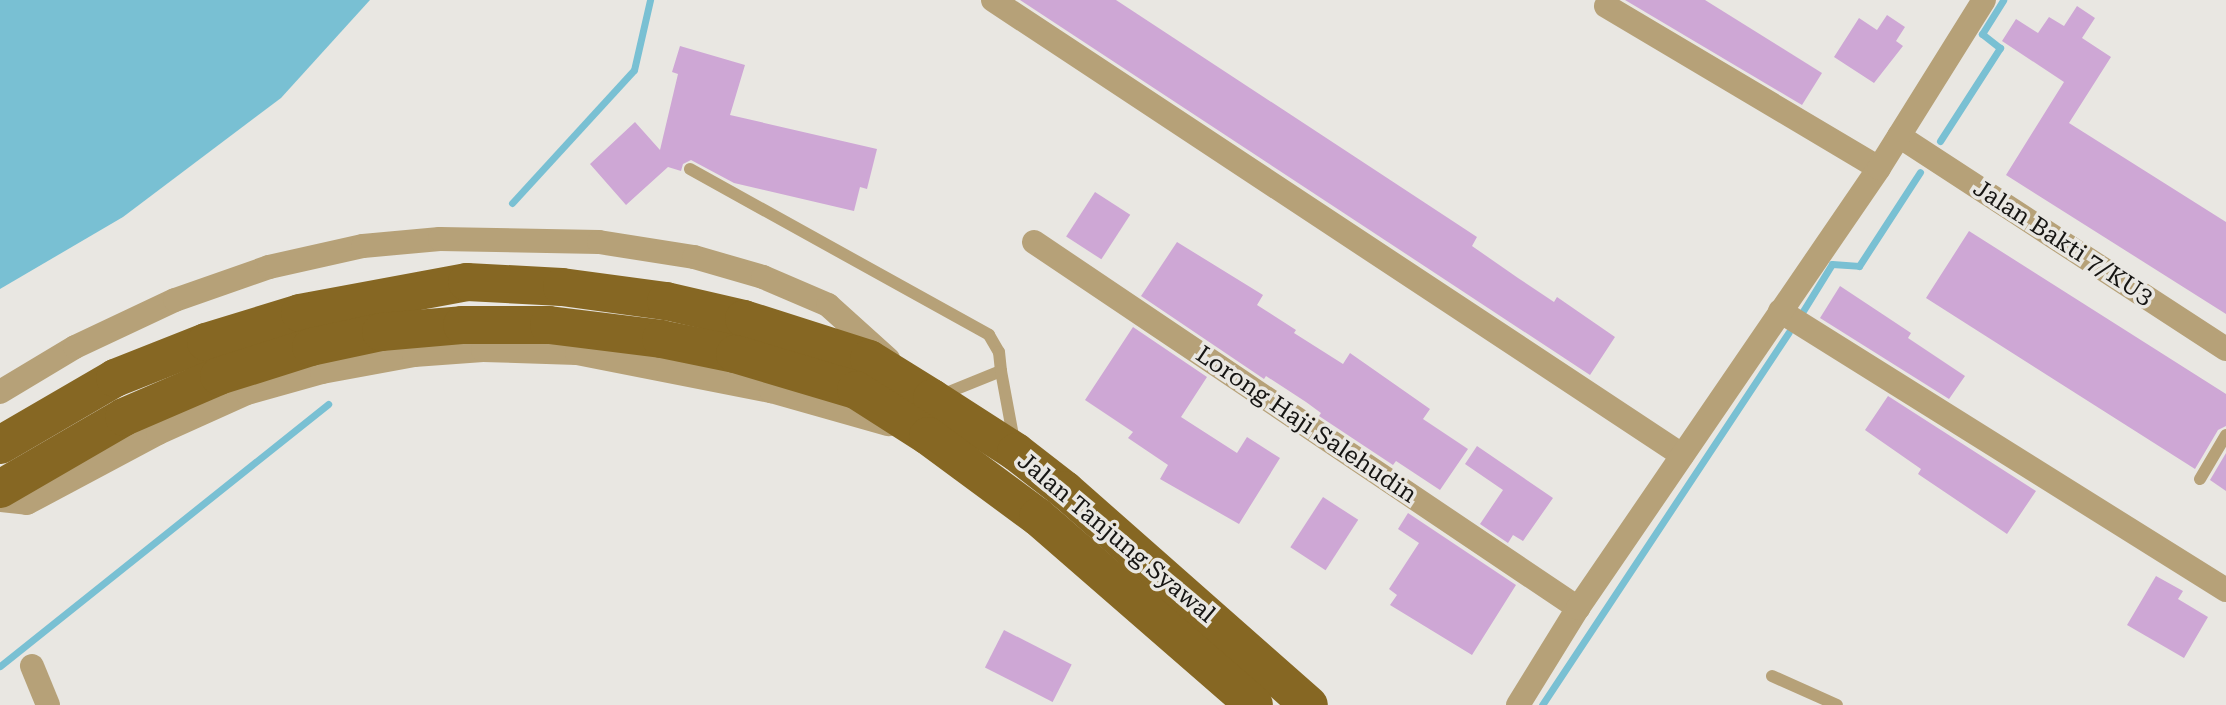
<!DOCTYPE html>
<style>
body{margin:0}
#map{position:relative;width:2226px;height:705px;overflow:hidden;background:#e9e7e2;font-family:"Roboto Serif",serif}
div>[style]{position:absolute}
.water>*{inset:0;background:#79c0d3}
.stream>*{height:7px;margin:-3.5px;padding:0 3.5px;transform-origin:3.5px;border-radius:3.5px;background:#79c0d3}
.building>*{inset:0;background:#cea7d5;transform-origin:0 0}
.service>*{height:12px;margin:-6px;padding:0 6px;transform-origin:6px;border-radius:6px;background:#b6a178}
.minor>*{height:24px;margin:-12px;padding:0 12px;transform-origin:12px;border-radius:12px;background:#b6a178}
.primary>*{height:38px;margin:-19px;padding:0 19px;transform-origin:19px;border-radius:19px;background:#866723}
span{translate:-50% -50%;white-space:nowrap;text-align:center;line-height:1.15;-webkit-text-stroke:7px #e9e7e2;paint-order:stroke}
.street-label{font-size:24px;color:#161513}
</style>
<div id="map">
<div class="water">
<i style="clip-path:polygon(0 0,370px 0,281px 98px,123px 217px,0 289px)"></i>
</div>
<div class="stream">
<i style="left:1940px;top:141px;width:111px;rotate:-57.2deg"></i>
<i style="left:2000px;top:48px;width:23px;rotate:-142deg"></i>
<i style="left:1982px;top:34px;width:40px;rotate:-58deg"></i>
<i style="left:512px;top:203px;width:180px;rotate:-47.5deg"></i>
<i style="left:634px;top:70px;width:72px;rotate:-77.1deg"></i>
<i style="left:1803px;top:311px;width:55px;rotate:-58.3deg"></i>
<i style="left:1832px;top:264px;width:27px;rotate:4deg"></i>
<i style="left:1859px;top:266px;width:112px;rotate:-57deg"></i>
<i style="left:0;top:666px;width:420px;rotate:-38.6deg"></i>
<i style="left:1542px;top:705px;width:447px;rotate:-56.5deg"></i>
</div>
<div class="building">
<i style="clip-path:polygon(1020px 0,1116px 0,1477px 237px,1472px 246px,1518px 278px,1554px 302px,1557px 297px,1615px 337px,1590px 375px)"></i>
<i style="clip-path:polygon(1625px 0,1705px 0,1822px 73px,1802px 105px)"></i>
<i style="clip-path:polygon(2077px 6px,2095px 18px,2082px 38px,2111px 57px,2069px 123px,2226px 222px,2226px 314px,2006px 175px,2064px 82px,2002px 41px,2016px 19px,2038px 33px,2049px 17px,2064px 26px)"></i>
<i style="clip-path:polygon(1887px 15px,1905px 27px,1896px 41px,1903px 46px,1874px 83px,1834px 57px,1859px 18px,1877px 30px)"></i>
<i style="clip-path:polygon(680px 46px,745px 65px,730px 115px,877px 149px,867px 189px,860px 187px,854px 211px,734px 183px,691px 160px,683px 164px,681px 171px,668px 167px,626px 205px,590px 164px,635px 122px,660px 150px,678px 74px,672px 72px)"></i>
<i style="left:1095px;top:192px;width:42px;height:53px;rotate:33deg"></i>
<i style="clip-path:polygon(1969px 231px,2226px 394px,2226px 426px,2218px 430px,2195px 469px,1926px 298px)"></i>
<i style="clip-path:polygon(1177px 242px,1263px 295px,1257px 305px,1296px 330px,1294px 333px,1343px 364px,1350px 353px,1430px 409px,1423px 419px,1468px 449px,1440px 490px,1396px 461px,1393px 465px,1319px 416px,1321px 413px,1306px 402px,1266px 376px,1264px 379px,1141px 296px)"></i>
<i style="clip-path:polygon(1840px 286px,1911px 333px,1908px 338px,1965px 376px,1949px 399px,1820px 318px)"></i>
<i style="clip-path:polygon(1133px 327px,1207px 377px,1181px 417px,1237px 453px,1247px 437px,1280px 458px,1239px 524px,1160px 479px,1168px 465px,1128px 438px,1133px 432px,1085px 400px)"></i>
<i style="clip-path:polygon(1888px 396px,2036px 491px,2007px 534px,1918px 474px,1921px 469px,1865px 430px)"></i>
<i style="clip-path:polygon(1477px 446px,1553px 498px,1523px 541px,1513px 535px,1508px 543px,1480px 524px,1503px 490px,1465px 464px)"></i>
<i style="clip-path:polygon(2226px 453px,2226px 491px,2210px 480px)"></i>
<i style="left:1323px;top:497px;width:42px;height:60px;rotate:33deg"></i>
<i style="clip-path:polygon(1408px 513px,1516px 585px,1472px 655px,1390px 605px,1397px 595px,1389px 589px,1419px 543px,1398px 529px)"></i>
<i style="clip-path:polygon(2156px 576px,2183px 591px,2178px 599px,2208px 617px,2184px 658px,2127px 625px)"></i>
<i style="left:1004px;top:630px;width:76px;height:42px;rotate:27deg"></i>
</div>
<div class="service">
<i style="left:690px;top:169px;width:342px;rotate:29deg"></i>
<i style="left:989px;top:335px;width:20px;rotate:60deg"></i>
<i style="left:999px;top:352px;width:19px;rotate:84deg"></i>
<i style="left:939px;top:396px;width:67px;rotate:-22deg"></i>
<i style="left:1001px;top:371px;width:71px;rotate:79.5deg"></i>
<i style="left:2200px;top:479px;width:51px;rotate:-59.4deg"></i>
<i style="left:1772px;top:676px;width:71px;rotate:24deg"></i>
</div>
<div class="minor">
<i style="left:993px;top:0;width:826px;rotate:33.44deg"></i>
<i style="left:1606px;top:6px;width:317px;rotate:30.7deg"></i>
<i style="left:1899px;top:136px;width:390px;rotate:33.1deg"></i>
<i style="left:1034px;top:242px;width:656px;rotate:33.93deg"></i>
<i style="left:1780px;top:311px;width:526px;rotate:32.03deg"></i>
<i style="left:0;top:392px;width:87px;rotate:-31deg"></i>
<i style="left:75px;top:347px;width:110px;rotate:-25.2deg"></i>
<i style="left:175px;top:300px;width:100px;rotate:-19.3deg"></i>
<i style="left:269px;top:267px;width:96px;rotate:-12.6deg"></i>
<i style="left:363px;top:246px;width:77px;rotate:-5.2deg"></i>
<i style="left:440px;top:239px;width:159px;rotate:1.1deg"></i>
<i style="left:599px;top:242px;width:96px;rotate:9deg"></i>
<i style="left:694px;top:257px;width:72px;rotate:16.2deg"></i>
<i style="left:763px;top:277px;width:71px;rotate:23.3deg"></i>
<i style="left:828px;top:305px;width:81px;rotate:42deg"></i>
<i style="left:0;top:500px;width:27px;rotate:6deg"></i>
<i style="left:27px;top:503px;width:149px;rotate:-28.1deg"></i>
<i style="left:158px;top:433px;width:98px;rotate:-24.2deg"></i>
<i style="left:247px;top:393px;width:78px;rotate:-15.6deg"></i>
<i style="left:322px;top:372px;width:94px;rotate:-10.5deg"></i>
<i style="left:414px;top:355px;width:69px;rotate:-4.1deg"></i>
<i style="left:483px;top:350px;width:94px;rotate:1.8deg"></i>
<i style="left:577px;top:353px;width:198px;rotate:11.1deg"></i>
<i style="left:771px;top:391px;width:122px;rotate:15.8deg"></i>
<i style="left:32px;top:666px;width:42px;rotate:67.7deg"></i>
<i style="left:1518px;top:705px;width:114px;rotate:-58.3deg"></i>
<i style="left:1578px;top:608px;width:533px;rotate:-55.62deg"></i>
<i style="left:1879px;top:168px;width:198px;rotate:-58deg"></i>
</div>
<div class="primary">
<i style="left:0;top:445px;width:133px;rotate:-30.2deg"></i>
<i style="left:115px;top:378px;width:98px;rotate:-21.6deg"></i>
<i style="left:206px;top:342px;width:98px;rotate:-17.1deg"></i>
<i style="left:300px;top:313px;width:170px;rotate:-10.5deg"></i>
<i style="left:467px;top:282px;width:95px;rotate:3deg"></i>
<i style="left:562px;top:287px;width:105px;rotate:7.7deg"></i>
<i style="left:666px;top:301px;width:80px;rotate:13deg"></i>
<i style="left:744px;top:319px;width:131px;rotate:17.7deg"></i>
<i style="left:869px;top:359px;width:74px;rotate:31.8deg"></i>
<i style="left:932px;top:398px;width:100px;rotate:32.7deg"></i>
<i style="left:1016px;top:452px;width:62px;rotate:37.8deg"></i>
<i style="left:1065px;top:490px;width:325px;rotate:41.4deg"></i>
<i style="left:0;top:489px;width:143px;rotate:-30.1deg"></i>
<i style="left:124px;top:417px;width:103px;rotate:-23.3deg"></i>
<i style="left:219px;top:376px;width:96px;rotate:-17.5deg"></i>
<i style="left:311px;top:347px;width:72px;rotate:-12.1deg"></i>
<i style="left:381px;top:332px;width:81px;rotate:-4.9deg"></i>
<i style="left:462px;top:325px;width:87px"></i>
<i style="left:549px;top:325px;width:113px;rotate:7.1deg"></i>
<i style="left:661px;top:339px;width:76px;rotate:11.5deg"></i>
<i style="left:735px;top:354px;width:126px;rotate:16.6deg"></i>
<i style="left:856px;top:390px;width:85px;rotate:32.6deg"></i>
<i style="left:928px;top:436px;width:137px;rotate:36.4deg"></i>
<i style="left:1038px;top:517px;width:286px;rotate:41deg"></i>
</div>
<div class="street-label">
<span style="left:2063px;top:243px;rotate:33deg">Jalan Bakti 7/KU3</span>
<span style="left:1306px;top:425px;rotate:34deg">Lorong Haji Salehudin</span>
<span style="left:1116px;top:538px;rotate:40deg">Jalan Tanjung Syawal</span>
</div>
</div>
